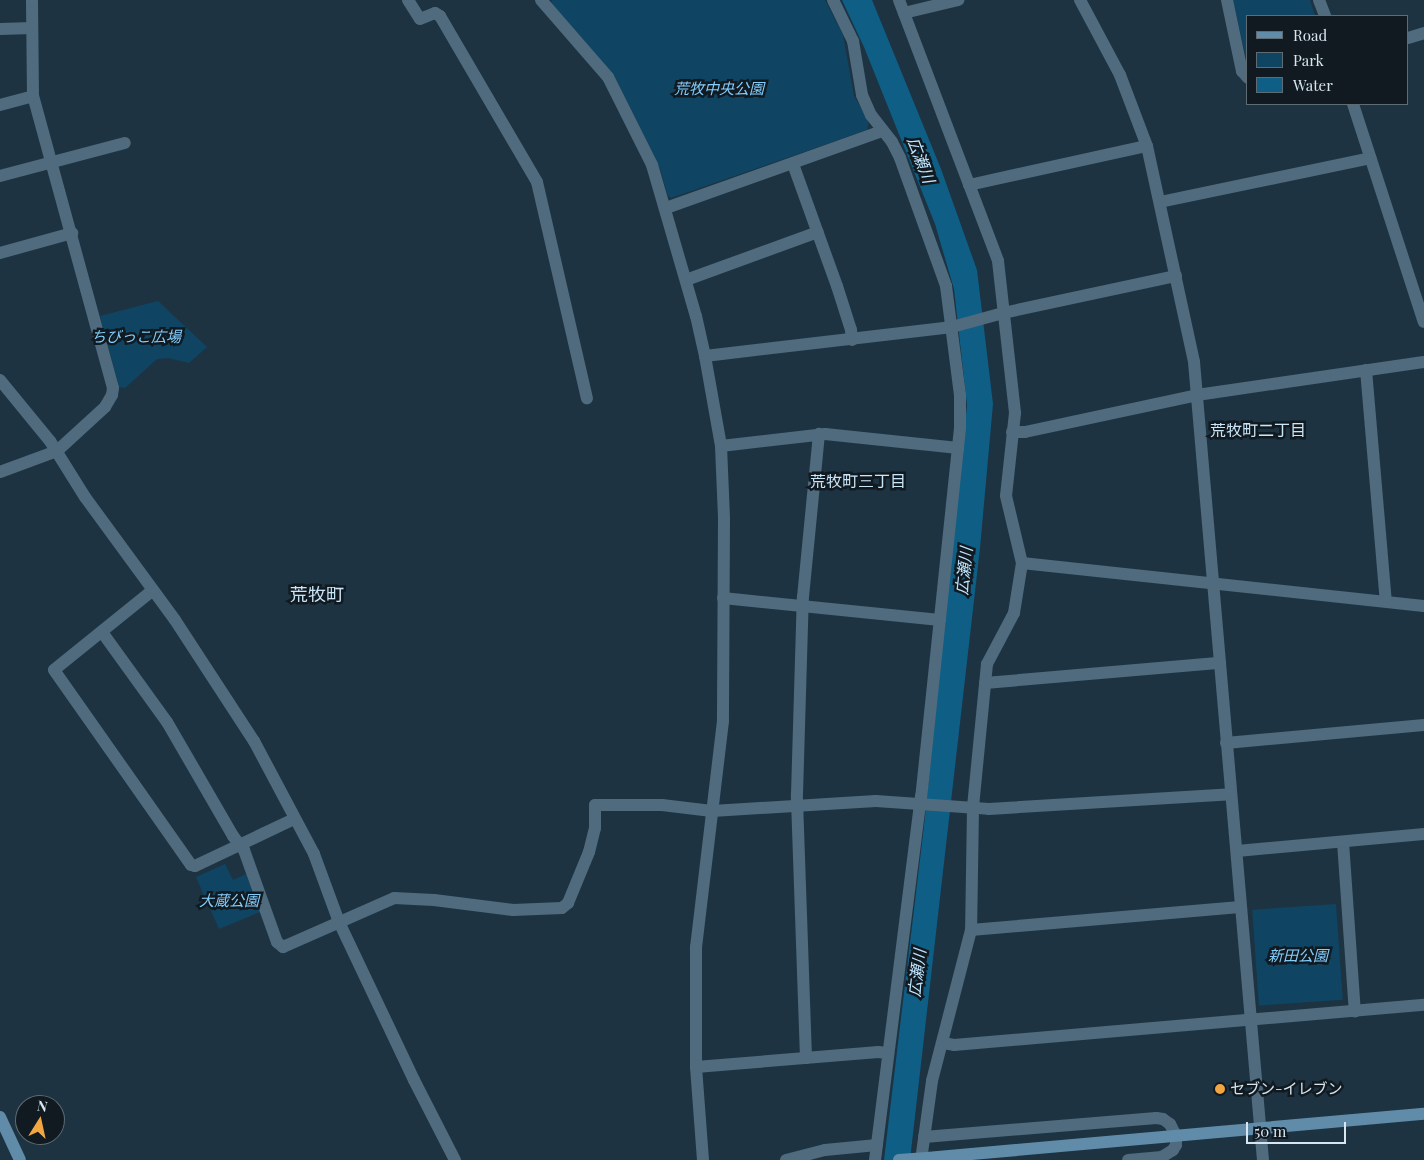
<!DOCTYPE html>
<meta charset="utf-8">
<style>
body{margin:0}
#map{position:relative;width:1424px;height:1160px;overflow:hidden;background:#1d3342;font-family:"Playfair Display","Noto Sans JP",serif}
div>[style]{position:absolute}
.green>*{inset:0;background:#0f4563;transform-origin:0 0}
.water>*{inset:0;background:#0f5e86}
.street>*{height:12px;margin:-6px;padding:0 6px;transform-origin:6px;border-radius:6px;background:#506b7e}
.secondary>*{height:12px;margin:-6px;padding:0 6px;transform-origin:6px;border-radius:6px;background:#608ca9}
.secondary-bridge>*{height:12px;margin:-6px;padding:0 6px;transform-origin:6px;border-radius:6px;background:#608ca9}
.dots>*{width:14px;height:14px;translate:-50% -50%;box-sizing:border-box;border:2px solid #101a20;border-radius:50%}
span{translate:-50% -50%;white-space:nowrap;text-align:center;line-height:1.15;-webkit-text-stroke:5px #101a20;paint-order:stroke}
.park-label{font-size:15px;color:#83cdfd;font-style:italic}
.poi-label{font-size:15px;color:#d8e6ef}
.left{translate:0 -50%;text-align:left}
.water-label{font-size:16px;color:#c2e6ff;font-style:italic}
.neighbourhood-label{font-size:16px;color:#c9e5f8}
.quarter-label{font-size:18px;color:#c9e5f8}
.legend{position:absolute;left:1246px;top:15px;width:162px;height:90px;box-sizing:border-box;background:#101a20;border:1px solid #606c73;margin:0;padding:6px 9px;list-style:none;font-size:15px;color:#d8e6ef}
.legend li{display:flex;align-items:center;gap:10px;height:25px}
.legend b{width:25px;border:1px solid #606c73}
.north{position:absolute;left:15px;top:1095px;width:50px;height:50px;box-sizing:border-box;background:#101a20;border:1px solid #606c73;border-radius:50%;rotate:10deg;font-size:14px;font-weight:700;line-height:20px;text-align:center;color:#d8e6ef}
.north::after{content:'';display:block;margin:auto;width:18px;height:22px;background:#f2a541;clip-path:polygon(50% 0,100% 100%,50% 72%,0 100%)}
.scale{position:absolute;left:1246px;top:1122px;width:100px;height:22px;box-sizing:border-box;border:2px solid #d8e6ef;border-top:0;padding-left:6px;font-size:15px;line-height:18px;white-space:nowrap;color:#d8e6ef;-webkit-text-stroke:4px #101a20;paint-order:stroke}
</style>
<div id="map">
<div class="green">
<i style="clip-path:polygon(552px 0,825px 0,843px 35px,854px 96px,869px 121px,867px 130px,671px 198px,668px 196px,660px 169px,614px 76px,551px 3px)"></i>
<i style="clip-path:polygon(1233px 0,1310px 0,1315px 16px,1248px 16px,1248px 67px)"></i>
<i style="clip-path:polygon(158px 301px,207px 347px,189px 363px,168px 358px,157px 359px,125px 388px,119px 387px,100px 316px)"></i>
<i style="clip-path:polygon(225px 864px,233px 880px,246px 874px,260px 912px,219px 929px,196px 877px)"></i>
<i style="left:1336px;top:904px;width:96px;height:84px;rotate:86deg"></i>
</div>
<div class="water">
<i style="clip-path:polygon(842px 0,872px 0,941px 169px,977px 270px,993px 404px,980px 548px,910px 1160px,884px 1160px,924px 826px,967px 405px,954px 289px,935px 224px,864px 47px)"></i>
</div>
<div class="street">
<i style="left:408px;top:0;width:22px;rotate:58deg"></i>
<i style="left:420px;top:19px;width:16px;rotate:-22deg"></i>
<i style="left:435px;top:13px;width:6px;rotate:31deg"></i>
<i style="left:440px;top:16px;width:192px;rotate:59.7deg"></i>
<i style="left:537px;top:182px;width:222px;rotate:77deg"></i>
<i style="left:541px;top:0;width:102px;rotate:49deg"></i>
<i style="left:608px;top:77px;width:98px;rotate:63.4deg"></i>
<i style="left:652px;top:165px;width:157px;rotate:73.8deg"></i>
<i style="left:696px;top:316px;width:41px;rotate:77.3deg"></i>
<i style="left:705px;top:356px;width:91px;rotate:79.9deg"></i>
<i style="left:721px;top:446px;width:73px;rotate:87.6deg"></i>
<i style="left:724px;top:519px;width:202px;rotate:90.3deg"></i>
<i style="left:723px;top:721px;width:228px;rotate:96.8deg"></i>
<i style="left:696px;top:947px;width:120px;rotate:90deg"></i>
<i style="left:696px;top:1067px;width:93px;rotate:85.7deg"></i>
<i style="left:833px;top:0;width:46px;rotate:64deg"></i>
<i style="left:853px;top:41px;width:55px;rotate:80.5deg"></i>
<i style="left:862px;top:95px;width:22px;rotate:66deg"></i>
<i style="left:871px;top:115px;width:34px;rotate:52deg"></i>
<i style="left:892px;top:142px;width:18px;rotate:63deg"></i>
<i style="left:900px;top:158px;width:136px;rotate:70.2deg"></i>
<i style="left:946px;top:286px;width:110px;rotate:82.7deg"></i>
<i style="left:960px;top:395px;width:33px;rotate:90deg"></i>
<i style="left:960px;top:428px;width:370px;rotate:96deg"></i>
<i style="left:921px;top:796px;width:367px;rotate:97.2deg"></i>
<i style="left:899px;top:0;width:279px;rotate:69.2deg"></i>
<i style="left:998px;top:261px;width:153px;rotate:83.6deg"></i>
<i style="left:1015px;top:413px;width:83px;rotate:96.2deg"></i>
<i style="left:1006px;top:496px;width:69px;rotate:76.6deg"></i>
<i style="left:1022px;top:563px;width:51px;rotate:99.1deg"></i>
<i style="left:1014px;top:613px;width:58px;rotate:117.9deg"></i>
<i style="left:987px;top:664px;width:145px;rotate:95.6deg"></i>
<i style="left:973px;top:808px;width:122px;rotate:90.9deg"></i>
<i style="left:971px;top:930px;width:156px;rotate:104.5deg"></i>
<i style="left:932px;top:1081px;width:80px;rotate:97.9deg"></i>
<i style="left:1080px;top:0;width:85px;rotate:61.9deg"></i>
<i style="left:1120px;top:75px;width:76px;rotate:69.2deg"></i>
<i style="left:1147px;top:146px;width:221px;rotate:77.7deg"></i>
<i style="left:1194px;top:362px;width:801px;rotate:85.06deg"></i>
<i style="left:1227px;top:0;width:73px;rotate:78.1deg"></i>
<i style="left:1242px;top:71px;width:9px;rotate:49deg"></i>
<i style="left:1319px;top:0;width:17px;rotate:69deg"></i>
<i style="left:904px;top:13px;width:56px;rotate:-13.5deg"></i>
<i style="left:0;top:29px;width:32px;rotate:-2deg"></i>
<i style="left:1408px;top:38px;width:17px;rotate:-17deg"></i>
<i style="left:1353px;top:104px;width:229px;rotate:72deg"></i>
<i style="left:0;top:105px;width:34px;rotate:-15deg"></i>
<i style="left:793px;top:164px;width:130px;rotate:70.2deg"></i>
<i style="left:837px;top:286px;width:46px;rotate:72.3deg"></i>
<i style="left:851px;top:330px;width:10px;rotate:84deg"></i>
<i style="left:0;top:176px;width:129px;rotate:-14.8deg"></i>
<i style="left:969px;top:185px;width:182px;rotate:-12.4deg"></i>
<i style="left:1160px;top:202px;width:215px;rotate:-11.8deg"></i>
<i style="left:666px;top:208px;width:229px;rotate:-19.6deg"></i>
<i style="left:0;top:253px;width:75px;rotate:-15.5deg"></i>
<i style="left:686px;top:280px;width:140px;rotate:-20deg"></i>
<i style="left:705px;top:356px;width:249px;rotate:-6.7deg"></i>
<i style="left:952px;top:327px;width:53px;rotate:-15.4deg"></i>
<i style="left:1003px;top:313px;width:177px;rotate:-12.1deg"></i>
<i style="left:1366px;top:370px;width:232px;rotate:85.1deg"></i>
<i style="left:0;top:380px;width:79px;rotate:50.7deg"></i>
<i style="left:50px;top:441px;width:66px;rotate:58deg"></i>
<i style="left:85px;top:497px;width:152px;rotate:53.8deg"></i>
<i style="left:175px;top:620px;width:145px;rotate:56.9deg"></i>
<i style="left:254px;top:741px;width:128px;rotate:62deg"></i>
<i style="left:314px;top:854px;width:72px;rotate:69.8deg"></i>
<i style="left:339px;top:922px;width:175px;rotate:64.6deg"></i>
<i style="left:414px;top:1080px;width:90px;rotate:62.9deg"></i>
<i style="left:1012px;top:432px;width:13px"></i>
<i style="left:1025px;top:432px;width:176px;rotate:-12.1deg"></i>
<i style="left:1197px;top:395px;width:229px;rotate:-8.3deg"></i>
<i style="left:721px;top:446px;width:105px;rotate:-6.6deg"></i>
<i style="left:825px;top:434px;width:134px;rotate:6deg"></i>
<i style="left:0;top:472px;width:61px;rotate:-20.2deg"></i>
<i style="left:57px;top:451px;width:65px;rotate:-42.5deg"></i>
<i style="left:105px;top:407px;width:14px;rotate:-60deg"></i>
<i style="left:112px;top:395px;width:7px;rotate:-82deg"></i>
<i style="left:113px;top:388px;width:303px;rotate:-105.3deg"></i>
<i style="left:33px;top:96px;width:96px;rotate:-90.6deg"></i>
<i style="left:1022px;top:563px;width:404px;rotate:6.1deg"></i>
<i style="left:153px;top:590px;width:127px;rotate:141.1deg"></i>
<i style="left:54px;top:670px;width:238px;rotate:54.9deg"></i>
<i style="left:191px;top:865px;width:4px;rotate:14deg"></i>
<i style="left:195px;top:866px;width:110px;rotate:-25.4deg"></i>
<i style="left:723px;top:598px;width:218px;rotate:5.8deg"></i>
<i style="left:102px;top:632px;width:111px;rotate:54.2deg"></i>
<i style="left:167px;top:722px;width:132px;rotate:59.9deg"></i>
<i style="left:233px;top:836px;width:18px;rotate:52deg"></i>
<i style="left:244px;top:850px;width:98px;rotate:70.3deg"></i>
<i style="left:277px;top:942px;width:8px;rotate:40deg"></i>
<i style="left:283px;top:947px;width:121px;rotate:-23.8deg"></i>
<i style="left:394px;top:898px;width:40px;rotate:2.9deg"></i>
<i style="left:434px;top:900px;width:80px;rotate:7.2deg"></i>
<i style="left:513px;top:910px;width:49px;rotate:-2.3deg"></i>
<i style="left:562px;top:908px;width:8px;rotate:-40deg"></i>
<i style="left:568px;top:903px;width:55px;rotate:-67.6deg"></i>
<i style="left:589px;top:852px;width:25px;rotate:-76deg"></i>
<i style="left:595px;top:828px;width:23px;rotate:-90deg"></i>
<i style="left:595px;top:805px;width:67px"></i>
<i style="left:662px;top:805px;width:50px;rotate:6.8deg"></i>
<i style="left:712px;top:811px;width:164px;rotate:-3.5deg"></i>
<i style="left:876px;top:801px;width:113px;rotate:4deg"></i>
<i style="left:989px;top:809px;width:242px;rotate:-3.5deg"></i>
<i style="left:985px;top:683px;width:236px;rotate:-4.9deg"></i>
<i style="left:1226px;top:743px;width:199px;rotate:-5.2deg"></i>
<i style="left:1343px;top:842px;width:170px;rotate:86deg"></i>
<i style="left:1237px;top:851px;width:188px;rotate:-5.2deg"></i>
<i style="left:971px;top:930px;width:270px;rotate:-4.9deg"></i>
<i style="left:943px;top:1043px;width:11px;rotate:10deg"></i>
<i style="left:954px;top:1045px;width:472px;rotate:-4.9deg"></i>
<i style="left:806px;top:1058px;width:264px;rotate:-92deg"></i>
<i style="left:797px;top:794px;width:197px;rotate:-88.3deg"></i>
<i style="left:803px;top:597px;width:164px;rotate:-84.4deg"></i>
<i style="left:696px;top:1067px;width:183px;rotate:-4.7deg"></i>
<i style="left:878px;top:1052px;width:9px;rotate:6deg"></i>
<i style="left:924px;top:1137px;width:233px;rotate:-4.7deg"></i>
<i style="left:1156px;top:1118px;width:7px;rotate:8deg"></i>
<i style="left:1163px;top:1119px;width:9px;rotate:36deg"></i>
<i style="left:1170px;top:1124px;width:13px;rotate:63deg"></i>
<i style="left:1176px;top:1136px;width:9px;rotate:90deg"></i>
<i style="left:1176px;top:1145px;width:6px;rotate:121deg"></i>
<i style="left:1173px;top:1150px;width:13px;rotate:148deg"></i>
<i style="left:1162px;top:1157px;width:34px;rotate:175deg"></i>
<i style="left:786px;top:1160px;width:40px;rotate:-14.4deg"></i>
<i style="left:825px;top:1150px;width:52px;rotate:-5.5deg"></i>
</div>
<div class="secondary">
<i style="left:0;top:1117px;width:47px;rotate:65.1deg"></i>
<i style="left:927px;top:1158px;width:499px;rotate:-5.1deg"></i>
</div>
<div class="secondary-bridge">
<i style="left:899px;top:1160px;width:28px;rotate:-4deg"></i>
</div>
<div class="dots">
<i style="left:1220px;top:1089px;background:#f2a541"></i>
</div>
<div class="park-label">
<span style="left:719px;top:89px">荒牧中央公園</span>
<span style="left:136px;top:337px">ちびっこ広場</span>
<span style="left:229px;top:901px">大蔵公園</span>
<span style="left:1298px;top:956px">新田公園</span>
</div>
<div class="poi-label">
<span class="left" style="left:1230px;top:1089px">セブン-イレブン</span>
</div>
<div class="water-label">
<span style="left:921px;top:160px;rotate:69deg">広瀬川</span>
<span style="left:964px;top:571px;rotate:-84deg">広瀬川</span>
<span style="left:917px;top:973px;rotate:-83deg">広瀬川</span>
</div>
<div class="neighbourhood-label">
<span style="left:1258px;top:430px">荒牧町二丁目</span>
<span style="left:858px;top:481px">荒牧町三丁目</span>
</div>
<div class="quarter-label">
<span style="left:317px;top:594px">荒牧町</span>
</div>
<ul class="legend">
<li><b style="height:6px;background:#608ca9"></b>Road</li>
<li><b style="height:14px;background:#0f4563"></b>Park</li>
<li><b style="height:14px;background:#0f5e86"></b>Water</li>
</ul>
<div class="north">N</div>
<div class="scale">50 m</div>
</div>
